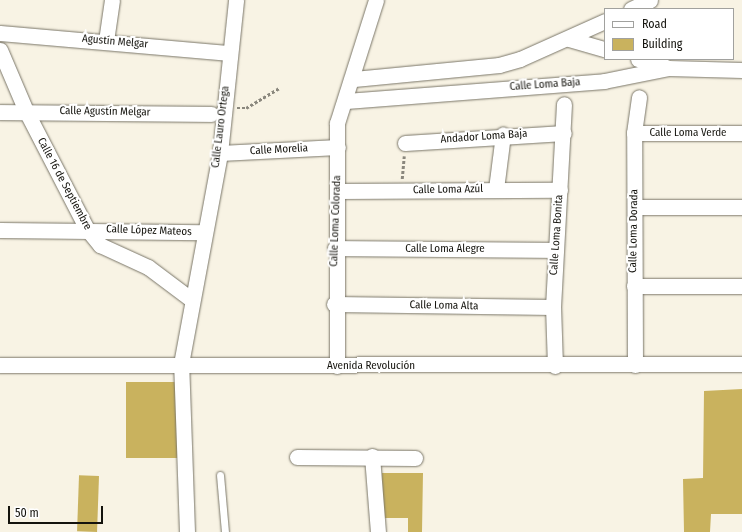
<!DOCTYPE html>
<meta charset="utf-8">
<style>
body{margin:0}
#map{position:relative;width:742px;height:532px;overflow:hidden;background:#f8f3e4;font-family:"Fira Sans Condensed",sans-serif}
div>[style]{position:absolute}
.building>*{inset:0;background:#c9b25e;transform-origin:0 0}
.path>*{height:2.5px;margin-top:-1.25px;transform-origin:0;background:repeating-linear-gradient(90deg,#8a877d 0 3px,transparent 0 5px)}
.roads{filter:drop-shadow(0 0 1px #7a7668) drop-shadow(0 0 1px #7a7668)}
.lane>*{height:7px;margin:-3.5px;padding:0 3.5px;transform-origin:3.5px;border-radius:3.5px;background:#fff}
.street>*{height:15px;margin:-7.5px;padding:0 7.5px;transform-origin:7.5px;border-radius:7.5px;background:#fff}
span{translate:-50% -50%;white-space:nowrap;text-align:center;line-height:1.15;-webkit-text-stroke:4px #fff;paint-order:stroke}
.street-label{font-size:11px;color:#14130d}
.legend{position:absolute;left:604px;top:8px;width:130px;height:52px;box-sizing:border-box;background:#fff;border:1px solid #a1a19e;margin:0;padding:5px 7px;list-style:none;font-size:12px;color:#14130d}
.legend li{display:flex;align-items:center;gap:8px;height:20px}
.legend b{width:20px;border:1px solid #a1a19e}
.scale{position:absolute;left:8px;top:506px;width:95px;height:18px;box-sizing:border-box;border:2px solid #14130d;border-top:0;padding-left:5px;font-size:12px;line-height:14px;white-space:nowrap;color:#14130d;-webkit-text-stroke:3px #fff;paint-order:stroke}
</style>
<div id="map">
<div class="building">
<i style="left:180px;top:382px;width:76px;height:54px;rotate:90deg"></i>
<i style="clip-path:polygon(742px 389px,742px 514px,711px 514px,710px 532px,684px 532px,683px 479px,703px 478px,704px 391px)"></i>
<i style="clip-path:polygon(382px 473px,423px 473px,422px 532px,408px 532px,408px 518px,383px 518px)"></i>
<i style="left:99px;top:476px;width:56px;height:20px;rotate:92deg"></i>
</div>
<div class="path">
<i style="left:237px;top:108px;width:9px"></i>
<i style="left:246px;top:108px;width:39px;rotate:-31deg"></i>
<i style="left:402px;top:179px;width:23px;rotate:-85deg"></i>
</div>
<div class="roads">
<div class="lane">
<i style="left:220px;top:475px;width:57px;rotate:85deg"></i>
</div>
<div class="street">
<i style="left:631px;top:9px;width:21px;rotate:-25deg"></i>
<i style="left:0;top:33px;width:231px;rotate:5deg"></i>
<i style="left:569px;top:39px;width:37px;rotate:16deg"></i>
<i style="left:106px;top:41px;width:41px;rotate:-81.7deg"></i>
<i style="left:0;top:50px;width:66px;rotate:66.9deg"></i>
<i style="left:26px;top:111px;width:133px;rotate:62.7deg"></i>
<i style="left:87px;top:229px;width:21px;rotate:51deg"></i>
<i style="left:100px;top:245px;width:53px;rotate:24.6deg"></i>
<i style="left:148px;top:267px;width:55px;rotate:36.9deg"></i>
<i style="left:638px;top:59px;width:29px;rotate:16deg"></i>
<i style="left:354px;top:79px;width:146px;rotate:-5.5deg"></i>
<i style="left:499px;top:65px;width:22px;rotate:-16deg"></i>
<i style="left:520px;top:59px;width:93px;rotate:-24.1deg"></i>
<i style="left:346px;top:101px;width:259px;rotate:-4.4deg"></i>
<i style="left:604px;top:81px;width:65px;rotate:-11.5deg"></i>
<i style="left:668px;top:68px;width:74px;rotate:1.5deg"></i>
<i style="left:0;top:112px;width:211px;rotate:0.5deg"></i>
<i style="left:634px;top:133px;width:108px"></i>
<i style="left:405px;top:143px;width:159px;rotate:-3.6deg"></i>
<i style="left:220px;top:153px;width:118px;rotate:-2.9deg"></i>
<i style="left:496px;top:189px;width:55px;rotate:-82.7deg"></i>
<i style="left:337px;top:191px;width:223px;rotate:-0.3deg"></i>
<i style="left:635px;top:207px;width:107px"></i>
<i style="left:0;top:230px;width:203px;rotate:0.6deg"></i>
<i style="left:335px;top:248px;width:221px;rotate:0.5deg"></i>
<i style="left:634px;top:286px;width:108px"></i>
<i style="left:334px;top:304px;width:219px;rotate:0.8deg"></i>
<i style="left:0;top:365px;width:742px;rotate:-0.08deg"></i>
<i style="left:635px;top:365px;width:232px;rotate:-90.2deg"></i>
<i style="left:634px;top:133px;width:36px;rotate:-82deg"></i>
<i style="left:337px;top:366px;width:243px;rotate:-90deg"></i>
<i style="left:337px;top:123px;width:129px;rotate:-72.4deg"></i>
<i style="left:555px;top:366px;width:59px;rotate:-91.9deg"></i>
<i style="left:553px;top:307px;width:203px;rotate:-86.9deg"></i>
<i style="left:372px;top:456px;width:76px;rotate:85.5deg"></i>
<i style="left:297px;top:457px;width:118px;rotate:0.5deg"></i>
<i style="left:187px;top:532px;width:168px;rotate:-92deg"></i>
<i style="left:181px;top:364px;width:215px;rotate:-79.5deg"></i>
<i style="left:220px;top:153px;width:154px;rotate:-84deg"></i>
</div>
</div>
<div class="street-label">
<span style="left:115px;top:42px;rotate:5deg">Agustín Melgar</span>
<span style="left:545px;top:85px;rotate:-4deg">Calle Loma Baja</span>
<span style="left:105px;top:112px;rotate:1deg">Calle Agustín Melgar</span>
<span style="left:221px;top:127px;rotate:-83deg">Calle Lauro Ortega</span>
<span style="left:688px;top:133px">Calle Loma Verde</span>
<span style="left:484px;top:137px;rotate:-4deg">Andador Loma Baja</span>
<span style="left:279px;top:150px;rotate:-3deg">Calle Morelia</span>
<span style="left:64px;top:184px;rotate:62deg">Calle 16 de Septiembre</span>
<span style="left:448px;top:190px;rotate:-1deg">Calle Loma Azúl</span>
<span style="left:336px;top:221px;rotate:-88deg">Calle Loma Colorada</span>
<span style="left:149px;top:231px;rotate:2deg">Calle López Mateos</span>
<span style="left:634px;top:231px;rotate:-89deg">Calle Loma Dorada</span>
<span style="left:557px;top:235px;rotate:-86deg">Calle Loma Bonita</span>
<span style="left:445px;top:249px">Calle Loma Alegre</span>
<span style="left:444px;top:306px;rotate:1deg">Calle Loma Alta</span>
<span style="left:371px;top:366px">Avenida Revolución</span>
</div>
<ul class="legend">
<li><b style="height:5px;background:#fff"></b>Road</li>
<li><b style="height:11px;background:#c9b25e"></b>Building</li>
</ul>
<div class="scale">50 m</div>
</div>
